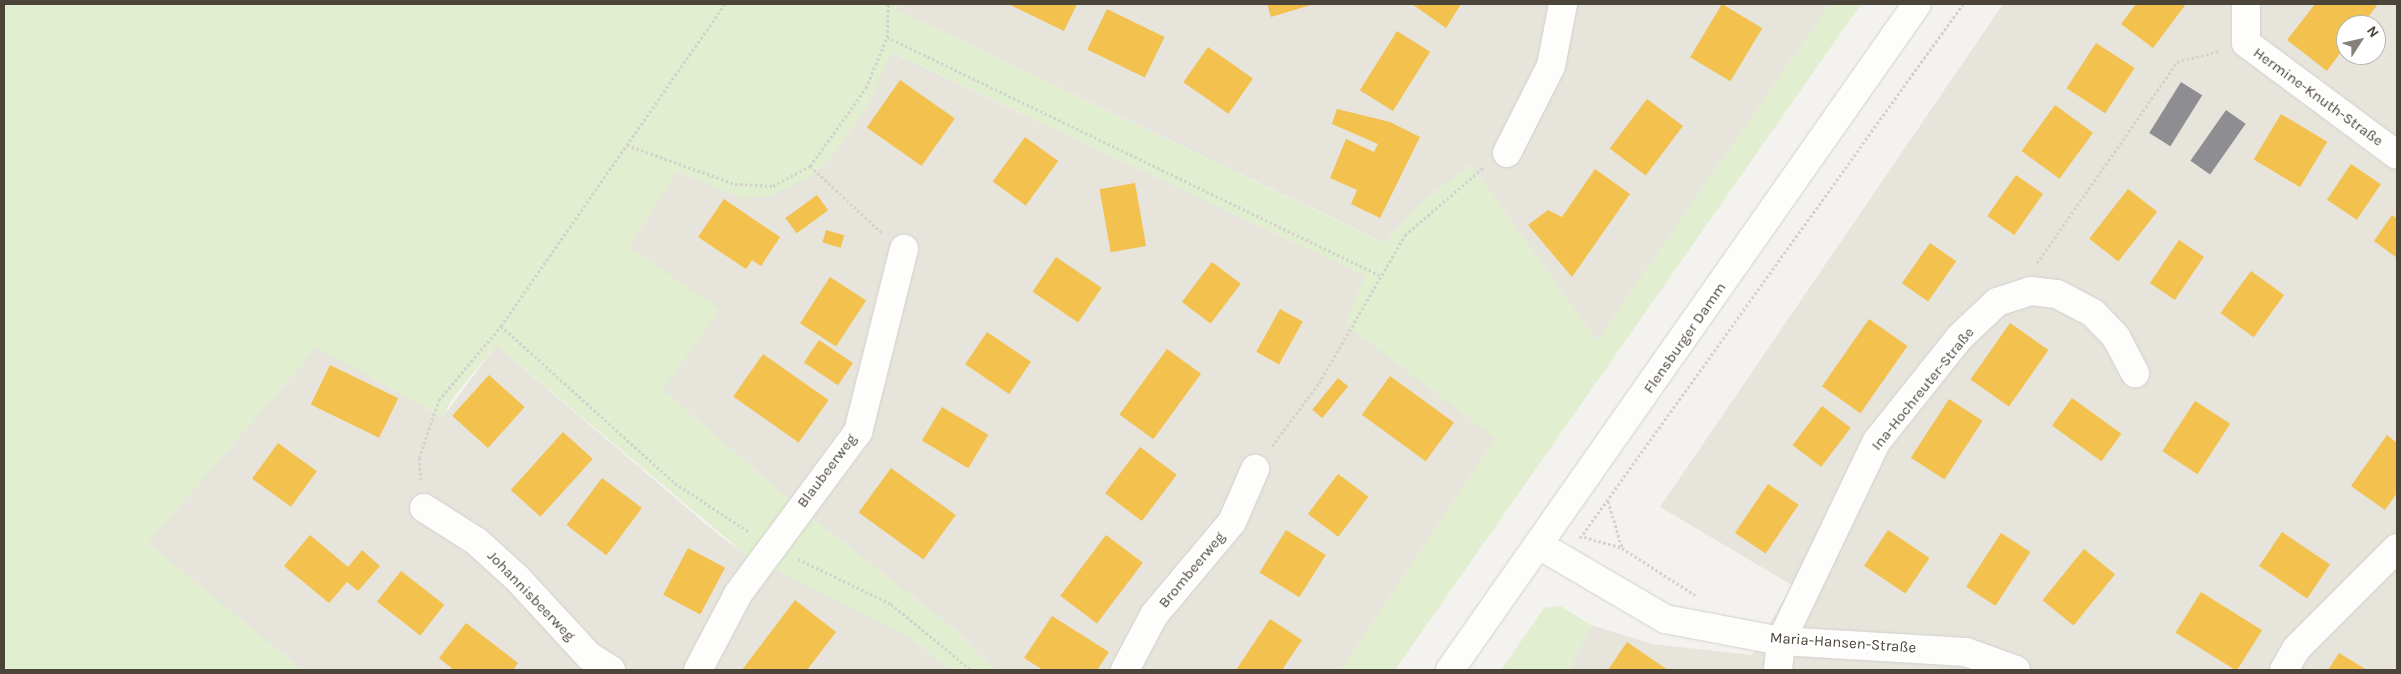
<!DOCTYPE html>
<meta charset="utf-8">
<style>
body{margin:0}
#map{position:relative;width:2401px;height:674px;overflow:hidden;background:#f4f2ee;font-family:Karla,sans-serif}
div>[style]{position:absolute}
.residential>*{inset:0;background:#e7e4dc}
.green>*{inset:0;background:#e1eecf}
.homes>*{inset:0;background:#f2c14e;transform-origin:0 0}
.industry>*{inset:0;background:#8d8d92;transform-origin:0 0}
.path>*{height:3px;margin-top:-1.5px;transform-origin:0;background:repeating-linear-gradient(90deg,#d3d2cc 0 2.5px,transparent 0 5px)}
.roads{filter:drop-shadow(0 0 1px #d2d0cb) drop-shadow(0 0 1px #d2d0cb)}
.minor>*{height:28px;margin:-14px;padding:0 14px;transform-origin:14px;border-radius:14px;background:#fdfdfc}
span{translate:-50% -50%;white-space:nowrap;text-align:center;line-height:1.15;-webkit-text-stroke:5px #fff;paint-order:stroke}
.street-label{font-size:15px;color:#4b4439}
.frame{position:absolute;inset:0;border:5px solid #4b4439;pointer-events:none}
.north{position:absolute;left:2336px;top:15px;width:50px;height:50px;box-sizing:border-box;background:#fff;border:1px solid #b7b4b0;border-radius:50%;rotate:55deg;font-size:14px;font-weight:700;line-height:20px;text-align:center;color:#4b4439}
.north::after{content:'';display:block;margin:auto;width:18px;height:22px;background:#868178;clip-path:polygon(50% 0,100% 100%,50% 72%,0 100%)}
</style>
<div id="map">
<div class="residential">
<i style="clip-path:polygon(898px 4px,1830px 4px,1597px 341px,1471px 165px,1425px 199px,1385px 243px,897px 10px)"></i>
<i style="clip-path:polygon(evenodd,2003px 4px,2397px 4px,2397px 670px,1569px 670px,1591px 625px,1652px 644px,1752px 655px,1792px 585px,1660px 507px,2003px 4px,2346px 25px,2376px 25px,2376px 55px,2346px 55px,2346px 25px)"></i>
<i style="clip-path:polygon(891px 52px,1366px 276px,1496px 439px,1341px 670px,994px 670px,954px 629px,794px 504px,663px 390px,629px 247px,677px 171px,742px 198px,828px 161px,866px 109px)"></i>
<i style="clip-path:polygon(496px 345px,721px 537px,750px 557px,907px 635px,951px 670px,302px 670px,147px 543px,317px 347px,443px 417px)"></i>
</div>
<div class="green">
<i style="clip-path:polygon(4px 4px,898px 4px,897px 10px,1384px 243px,1425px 199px,1471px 165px,1597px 341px,1830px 4px,1861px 4px,1395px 670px,1341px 670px,1496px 439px,1345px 324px,1365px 276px,892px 52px,866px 109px,828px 161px,808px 178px,767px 197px,742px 198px,677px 171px,629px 247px,720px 309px,663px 390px,794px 504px,954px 629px,994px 670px,951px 670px,907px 635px,745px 554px,496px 345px,452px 399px,443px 418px,317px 347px,148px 543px,302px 670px,4px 670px)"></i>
<i style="clip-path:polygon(1560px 606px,1591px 625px,1569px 670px,1501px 670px,1544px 608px)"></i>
</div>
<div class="homes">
<i style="clip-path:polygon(1008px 4px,1077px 4px,1064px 31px)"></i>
<i style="clip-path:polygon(1267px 4px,1314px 4px,1271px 17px)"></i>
<i style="clip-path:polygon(1412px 4px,1461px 4px,1446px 28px)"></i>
<i style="left:1722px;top:4px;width:47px;height:62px;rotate:31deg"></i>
<i style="clip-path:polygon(2136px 4px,2186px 4px,2153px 48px,2121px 24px)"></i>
<i style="clip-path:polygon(2315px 4px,2378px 4px,2362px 25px,2346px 25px,2346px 45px,2327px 71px,2287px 40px)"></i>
<i style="left:1107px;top:9px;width:64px;height:45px;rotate:26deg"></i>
<i style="left:1397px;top:31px;width:39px;height:70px;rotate:32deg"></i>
<i style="left:2096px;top:43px;width:46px;height:54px;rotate:33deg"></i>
<i style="left:1208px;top:47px;width:55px;height:43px;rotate:35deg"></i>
<i style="left:900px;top:80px;width:67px;height:58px;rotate:35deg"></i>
<i style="left:1647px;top:99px;width:45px;height:62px;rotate:37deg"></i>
<i style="left:2055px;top:105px;width:47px;height:57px;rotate:36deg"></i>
<i style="clip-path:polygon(1337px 109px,1390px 122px,1420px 137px,1380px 218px,1351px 204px,1357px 190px,1330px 178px,1346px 139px,1374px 152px,1378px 144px,1332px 124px)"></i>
<i style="left:2281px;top:114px;width:54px;height:53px;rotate:31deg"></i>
<i style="left:1025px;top:137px;width:41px;height:55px;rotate:36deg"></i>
<i style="left:2351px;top:164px;width:36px;height:43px;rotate:34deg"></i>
<i style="clip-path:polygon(1595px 169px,1630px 194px,1572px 277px,1528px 225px,1548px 210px,1562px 217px)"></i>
<i style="left:2016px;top:175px;width:33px;height:50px;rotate:35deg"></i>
<i style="left:1135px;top:183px;width:64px;height:36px;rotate:80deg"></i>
<i style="left:2128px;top:189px;width:37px;height:63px;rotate:38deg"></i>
<i style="left:817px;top:195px;width:19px;height:39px;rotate:54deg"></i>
<i style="clip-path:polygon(724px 199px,780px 237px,761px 266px,752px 260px,746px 269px,698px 237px)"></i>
<i style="clip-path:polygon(2392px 215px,2397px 219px,2397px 258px,2374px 241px)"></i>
<i style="left:826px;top:230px;width:19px;height:13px;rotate:16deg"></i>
<i style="left:2179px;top:240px;width:30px;height:52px;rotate:34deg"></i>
<i style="left:1930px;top:243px;width:32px;height:49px;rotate:35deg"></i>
<i style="left:1056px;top:257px;width:55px;height:42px;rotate:34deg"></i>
<i style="left:1212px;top:262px;width:36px;height:50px;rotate:37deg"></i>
<i style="left:2251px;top:271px;width:41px;height:52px;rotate:36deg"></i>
<i style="left:830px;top:277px;width:43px;height:55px;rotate:33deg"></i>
<i style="left:1280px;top:309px;width:26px;height:49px;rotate:29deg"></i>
<i style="left:1869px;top:319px;width:47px;height:82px;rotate:35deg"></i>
<i style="left:2010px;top:323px;width:47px;height:69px;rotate:35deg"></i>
<i style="left:987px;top:332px;width:53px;height:39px;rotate:34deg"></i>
<i style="left:819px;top:340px;width:41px;height:27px;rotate:34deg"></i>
<i style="left:1167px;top:349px;width:42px;height:81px;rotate:36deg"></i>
<i style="left:763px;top:354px;width:80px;height:52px;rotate:35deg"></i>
<i style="left:330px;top:365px;width:76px;height:44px;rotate:26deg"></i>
<i style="left:489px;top:375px;width:48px;height:55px;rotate:42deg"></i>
<i style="left:1390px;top:376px;width:79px;height:48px;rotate:36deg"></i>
<i style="left:1338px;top:378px;width:13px;height:41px;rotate:39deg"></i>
<i style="left:2072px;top:398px;width:61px;height:34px;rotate:36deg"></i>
<i style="left:1949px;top:399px;width:40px;height:70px;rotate:33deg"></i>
<i style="left:2195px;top:401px;width:42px;height:60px;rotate:33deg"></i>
<i style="left:1822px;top:406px;width:36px;height:49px;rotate:37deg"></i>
<i style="left:942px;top:407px;width:54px;height:39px;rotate:31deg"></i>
<i style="left:563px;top:432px;width:40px;height:78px;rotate:42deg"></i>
<i style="clip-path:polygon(2387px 435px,2397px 443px,2397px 493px,2385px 510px,2351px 486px)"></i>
<i style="left:278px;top:443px;width:48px;height:44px;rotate:36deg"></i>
<i style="left:1140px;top:447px;width:46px;height:58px;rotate:37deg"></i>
<i style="left:891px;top:468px;width:80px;height:55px;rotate:36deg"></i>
<i style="left:1338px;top:474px;width:38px;height:50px;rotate:37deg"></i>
<i style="left:602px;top:478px;width:50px;height:59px;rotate:37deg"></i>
<i style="left:1768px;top:484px;width:37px;height:59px;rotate:34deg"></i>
<i style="left:1286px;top:530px;width:47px;height:50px;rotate:32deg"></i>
<i style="left:1888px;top:530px;width:50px;height:43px;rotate:34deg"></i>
<i style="left:2282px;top:532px;width:58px;height:41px;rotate:34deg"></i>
<i style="left:2001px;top:533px;width:35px;height:64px;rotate:33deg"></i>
<i style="clip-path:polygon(310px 535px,348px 567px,362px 550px,380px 566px,358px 591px,347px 582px,329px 603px,284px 566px)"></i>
<i style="left:1106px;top:535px;width:46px;height:76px;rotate:37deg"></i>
<i style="left:688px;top:548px;width:42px;height:53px;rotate:28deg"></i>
<i style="left:2084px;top:549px;width:40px;height:66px;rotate:39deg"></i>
<i style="left:401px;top:571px;width:55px;height:39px;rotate:38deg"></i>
<i style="left:2201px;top:592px;width:72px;height:48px;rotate:32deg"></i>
<i style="clip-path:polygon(795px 600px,836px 632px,807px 670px,742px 670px)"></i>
<i style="clip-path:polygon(1052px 616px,1109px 652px,1097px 670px,1043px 670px,1024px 658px)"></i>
<i style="clip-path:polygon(1270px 619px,1302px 640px,1282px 670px,1236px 670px)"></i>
<i style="clip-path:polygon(466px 623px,518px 663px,513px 670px,454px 670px,439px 658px)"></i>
<i style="clip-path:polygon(1627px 642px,1668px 670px,1608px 670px)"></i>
<i style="clip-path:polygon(2339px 653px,2367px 670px,2328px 670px)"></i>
</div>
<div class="industry">
<i style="left:2181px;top:82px;width:25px;height:60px;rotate:32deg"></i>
<i style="left:2226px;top:110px;width:24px;height:62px;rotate:35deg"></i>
</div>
<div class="path">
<i style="left:887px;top:37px;width:547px;rotate:25.81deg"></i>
<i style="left:627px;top:145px;width:115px;rotate:19.9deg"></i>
<i style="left:735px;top:184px;width:38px;rotate:3deg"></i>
<i style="left:773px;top:186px;width:42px;rotate:-28.4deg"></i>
<i style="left:810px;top:166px;width:98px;rotate:42.9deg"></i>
<i style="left:810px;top:166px;width:96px;rotate:-54.3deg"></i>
<i style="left:866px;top:88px;width:55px;rotate:-67.6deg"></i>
<i style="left:887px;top:37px;width:33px;rotate:-88deg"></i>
<i style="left:2037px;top:263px;width:245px;rotate:-55.1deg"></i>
<i style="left:2177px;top:62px;width:43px;rotate:-14.7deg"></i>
<i style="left:501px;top:326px;width:234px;rotate:42.1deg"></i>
<i style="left:675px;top:483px;width:89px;rotate:33.5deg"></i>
<i style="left:1272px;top:446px;width:79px;rotate:-53.3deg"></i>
<i style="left:1319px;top:383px;width:171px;rotate:-59.8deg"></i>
<i style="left:1405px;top:235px;width:103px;rotate:-40.7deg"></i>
<i style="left:421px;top:480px;width:22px;rotate:-95deg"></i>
<i style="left:419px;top:458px;width:61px;rotate:-71deg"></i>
<i style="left:439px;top:400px;width:97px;rotate:-50deg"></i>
<i style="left:501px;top:326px;width:392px;rotate:-55.2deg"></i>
<i style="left:1608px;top:501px;width:49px;rotate:73.4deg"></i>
<i style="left:1584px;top:537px;width:40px;rotate:16deg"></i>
<i style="left:1622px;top:548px;width:87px;rotate:32.8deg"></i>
<i style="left:1580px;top:538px;width:657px;rotate:-54.35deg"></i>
<i style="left:798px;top:559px;width:103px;rotate:25.8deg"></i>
<i style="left:891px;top:604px;width:104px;rotate:39.5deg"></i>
</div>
<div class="roads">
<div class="minor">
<i style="left:2246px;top:4px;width:39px;rotate:90deg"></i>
<i style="left:2246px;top:43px;width:188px;rotate:36.6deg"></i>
<i style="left:1507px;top:153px;width:97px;rotate:-63.2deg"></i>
<i style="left:1551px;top:66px;width:63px;rotate:-79deg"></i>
<i style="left:424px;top:508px;width:62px;rotate:32.4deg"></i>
<i style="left:476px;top:541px;width:55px;rotate:42.1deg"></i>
<i style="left:517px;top:578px;width:106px;rotate:47.3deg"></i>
<i style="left:589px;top:656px;width:26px;rotate:32deg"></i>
<i style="left:1539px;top:545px;width:146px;rotate:30.4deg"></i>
<i style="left:1665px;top:619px;width:118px;rotate:10.7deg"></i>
<i style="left:1781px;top:641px;width:185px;rotate:3.4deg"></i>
<i style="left:1966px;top:652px;width:53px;rotate:19.8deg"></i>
<i style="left:698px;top:670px;width:86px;rotate:-62.2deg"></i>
<i style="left:738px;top:594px;width:202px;rotate:-53.5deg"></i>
<i style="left:858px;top:432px;width:189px;rotate:-75.9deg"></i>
<i style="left:1125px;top:670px;width:62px;rotate:-62.2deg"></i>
<i style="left:1154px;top:615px;width:121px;rotate:-50deg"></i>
<i style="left:1232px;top:522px;width:58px;rotate:-66.5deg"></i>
<i style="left:1450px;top:670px;width:813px;rotate:-54.96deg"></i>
<i style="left:1778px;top:670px;width:29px;rotate:-84deg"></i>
<i style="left:1781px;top:641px;width:222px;rotate:-64.4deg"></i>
<i style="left:1877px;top:441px;width:133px;rotate:-51.4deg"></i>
<i style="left:1960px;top:337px;width:51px;rotate:-43.4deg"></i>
<i style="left:1997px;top:302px;width:36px;rotate:-18deg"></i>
<i style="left:2031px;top:291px;width:26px;rotate:7deg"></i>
<i style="left:2057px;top:294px;width:41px;rotate:27.8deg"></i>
<i style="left:2093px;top:313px;width:33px;rotate:46deg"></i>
<i style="left:2116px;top:337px;width:41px;rotate:62.2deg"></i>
<i style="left:2284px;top:670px;width:24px;rotate:-60deg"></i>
<i style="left:2296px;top:649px;width:143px;rotate:-45deg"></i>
</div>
</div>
<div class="street-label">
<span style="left:2318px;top:97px;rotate:36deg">Hermine-Knuth-Straße</span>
<span style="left:1685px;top:338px;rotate:-55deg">Flensburger Damm</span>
<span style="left:1923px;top:389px;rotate:-51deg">Ina-Hochreuter-Straße</span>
<span style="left:827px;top:471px;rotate:-53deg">Blaubeerweg</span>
<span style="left:1192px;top:570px;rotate:-50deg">Brombeerweg</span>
<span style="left:531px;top:596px;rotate:46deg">Johannisbeerweg</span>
<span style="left:1843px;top:643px;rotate:4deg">Maria-Hansen-Straße</span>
</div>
<div class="frame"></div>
<div class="north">N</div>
</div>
